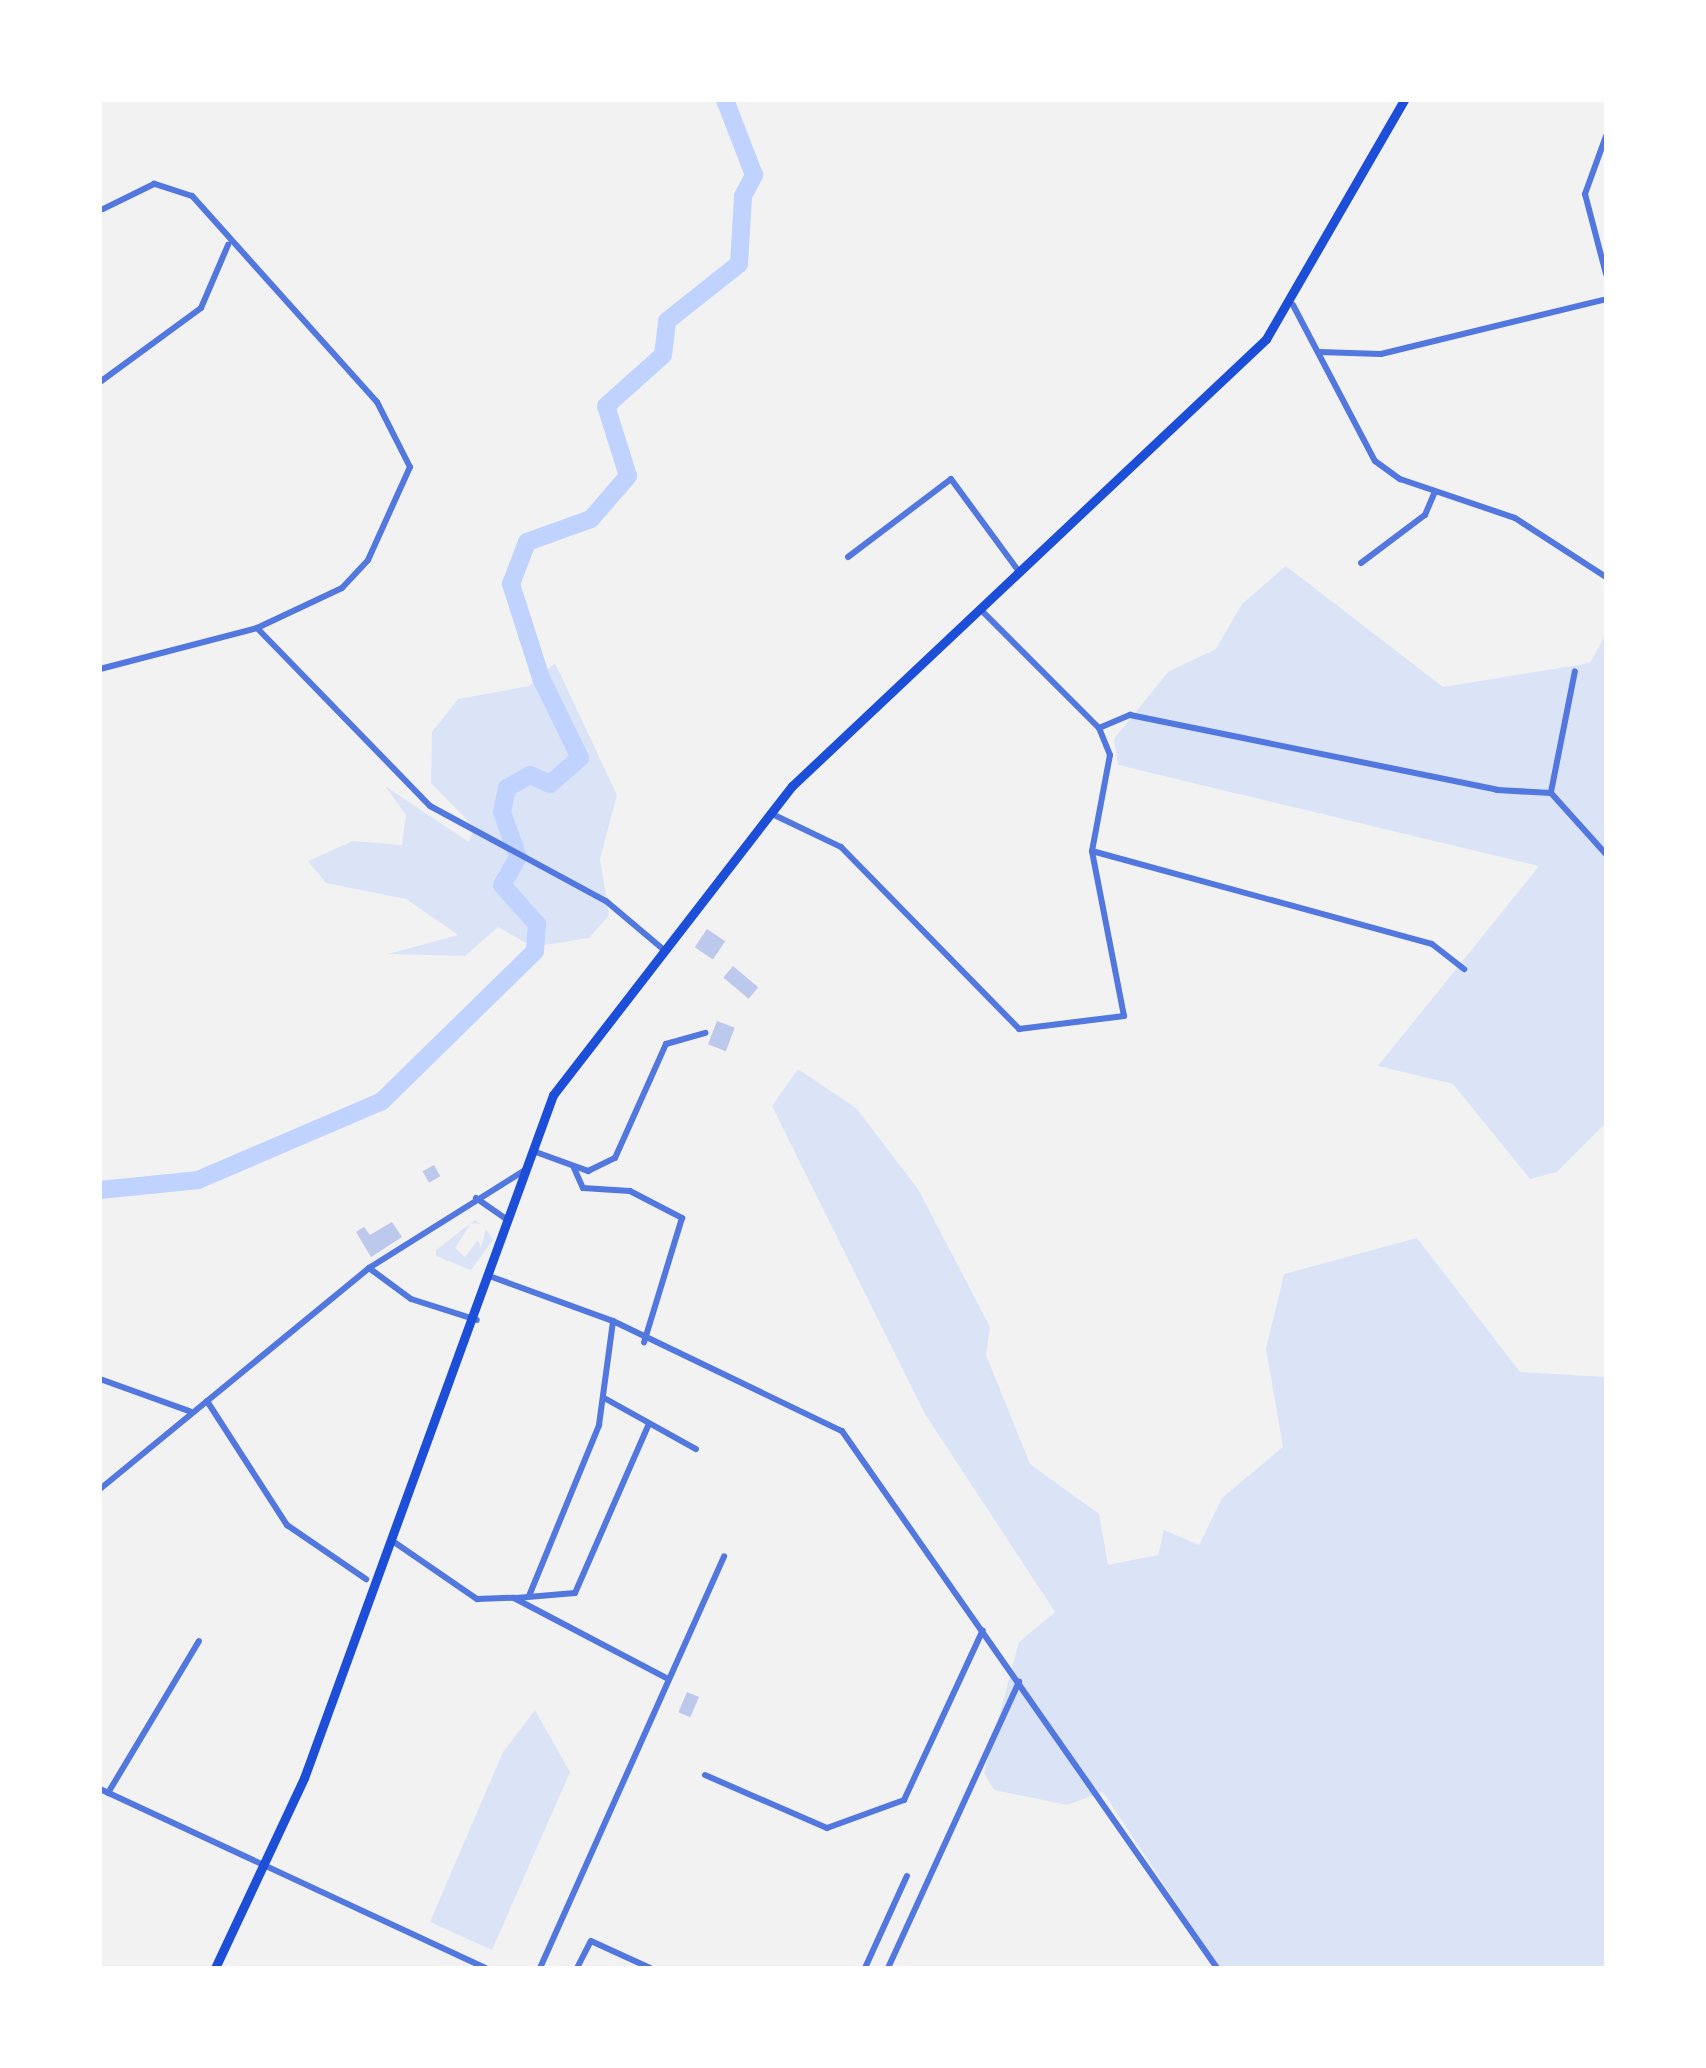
<!DOCTYPE html>
<style>
body{margin:0}
#map{position:relative;width:1706px;height:2068px;overflow:hidden;background:#f2f2f2;font-family:"PT Sans Narrow",sans-serif}
div>[style]{position:absolute}
.green>*{inset:0;background:#dbe4f7}
.river>*{height:18px;margin:-9px;padding:0 9px;transform-origin:9px;border-radius:9px;background:#bfd3fe}
.building>*{inset:0;background:#bdc9ec;transform-origin:0 0}
.minor>*{height:6px;margin:-3px;padding:0 3px;transform-origin:3px;border-radius:3px;background:#5277de}
.primary>*{height:9px;margin:-4.5px;padding:0 4.5px;transform-origin:4.5px;border-radius:4.5px;background:#1d4ed8}
span{translate:-50% -50%;white-space:nowrap;text-align:center;line-height:1.15;-webkit-text-stroke:9px #fff;paint-order:stroke}
.frame{position:absolute;inset:0;border:102px solid #fff;pointer-events:none}
</style>
<div id="map">
<div class="green">
<i style="clip-path:polygon(1286px 566px,1443px 687px,1590px 663px,1606px 634px,1606px 1123px,1557px 1172px,1530px 1179px,1453px 1084px,1378px 1066px,1539px 866px,1118px 765px,1114px 739px,1168px 672px,1216px 649px,1242px 604px)"></i>
<i style="clip-path:polygon(555px 663px,617px 795px,600px 859px,609px 915px,589px 938px,533px 947px,498px 927px,465px 956px,388px 954px,458px 935px,406px 899px,326px 883px,308px 861px,353px 841px,402px 845px,406px 815px,385px 786px,469px 842px,474px 827px,431px 783px,432px 732px,458px 699px,529px 686px)"></i>
<i style="clip-path:polygon(798px 1069px,856px 1108px,918px 1189px,990px 1327px,986px 1355px,1030px 1464px,1099px 1514px,1108px 1565px,1158px 1555px,1164px 1530px,1199px 1545px,1222px 1498px,1283px 1447px,1266px 1349px,1284px 1274px,1417px 1238px,1520px 1372px,1606px 1377px,1606px 1968px,1219px 1968px,1103px 1792px,1067px 1805px,994px 1790px,984px 1773px,1019px 1642px,1055px 1612px,925px 1414px,772px 1106px)"></i>
<i style="clip-path:polygon(475px 1220px,481px 1224px,471px 1223px,455px 1248px,465px 1257px,478px 1240px,481px 1248px,486px 1229px,493px 1240px,471px 1270px,436px 1256px,436px 1250px)"></i>
<i style="clip-path:polygon(535px 1710px,570px 1772px,492px 1950px,430px 1922px,503px 1752px)"></i>
</div>
<div class="river">
<i style="left:100px;top:1190px;width:99px;rotate:-5.8deg"></i>
<i style="left:198px;top:1180px;width:200px;rotate:-23.2deg"></i>
<i style="left:382px;top:1101px;width:214px;rotate:-44.4deg"></i>
<i style="left:535px;top:951px;width:27px;rotate:-86deg"></i>
<i style="left:537px;top:924px;width:52px;rotate:-131.9deg"></i>
<i style="left:502px;top:885px;width:32px;rotate:-60deg"></i>
<i style="left:518px;top:857px;width:48px;rotate:-109.6deg"></i>
<i style="left:502px;top:812px;width:25px;rotate:-78deg"></i>
<i style="left:507px;top:788px;width:26px;rotate:-29deg"></i>
<i style="left:530px;top:775px;width:22px;rotate:24deg"></i>
<i style="left:550px;top:784px;width:40px;rotate:-41deg"></i>
<i style="left:580px;top:758px;width:89px;rotate:-116deg"></i>
<i style="left:541px;top:678px;width:99px;rotate:-107.7deg"></i>
<i style="left:511px;top:584px;width:45px;rotate:-69.1deg"></i>
<i style="left:527px;top:542px;width:68px;rotate:-19.8deg"></i>
<i style="left:591px;top:519px;width:57px;rotate:-49.3deg"></i>
<i style="left:628px;top:476px;width:73px;rotate:-107.4deg"></i>
<i style="left:606px;top:406px;width:76px;rotate:-41.8deg"></i>
<i style="left:663px;top:355px;width:34px;rotate:-83deg"></i>
<i style="left:667px;top:321px;width:92px;rotate:-38.4deg"></i>
<i style="left:739px;top:264px;width:68px;rotate:-86.6deg"></i>
<i style="left:743px;top:196px;width:24px;rotate:-62deg"></i>
<i style="left:754px;top:175px;width:80px;rotate:-111.1deg"></i>
</div>
<div class="building">
<i style="left:707px;top:929px;width:22px;height:22px;rotate:34deg"></i>
<i style="left:733px;top:966px;width:33px;height:15px;rotate:40deg"></i>
<i style="left:717px;top:1021px;width:19px;height:25px;rotate:21deg"></i>
<i style="left:434px;top:1165px;width:13px;height:13px;rotate:61deg"></i>
<i style="clip-path:polygon(392px 1222px,402px 1237px,371px 1257px,356px 1232px,364px 1227px,370px 1235px)"></i>
<i style="left:687px;top:1692px;width:13px;height:22px;rotate:23deg"></i>
</div>
<div class="minor">
<i style="left:1606px;top:136px;width:62px;rotate:109.9deg"></i>
<i style="left:1585px;top:194px;width:83px;rotate:75.3deg"></i>
<i style="left:1293px;top:305px;width:176px;rotate:62.3deg"></i>
<i style="left:1375px;top:461px;width:31px;rotate:36deg"></i>
<i style="left:1400px;top:479px;width:121px;rotate:18.7deg"></i>
<i style="left:1515px;top:518px;width:108px;rotate:33deg"></i>
<i style="left:1319px;top:352px;width:62px;rotate:1.8deg"></i>
<i style="left:1381px;top:354px;width:232px;rotate:-13.7deg"></i>
<i style="left:100px;top:382px;width:125px;rotate:-36.2deg"></i>
<i style="left:201px;top:308px;width:69px;rotate:-66.8deg"></i>
<i style="left:848px;top:557px;width:129px;rotate:-37.1deg"></i>
<i style="left:951px;top:479px;width:117px;rotate:53.7deg"></i>
<i style="left:1361px;top:563px;width:80px;rotate:-36.9deg"></i>
<i style="left:1425px;top:515px;width:25px;rotate:-67deg"></i>
<i style="left:257px;top:628px;width:248px;rotate:45.8deg"></i>
<i style="left:430px;top:806px;width:200px;rotate:28.4deg"></i>
<i style="left:606px;top:901px;width:76px;rotate:40.2deg"></i>
<i style="left:100px;top:669px;width:162px;rotate:-14.6deg"></i>
<i style="left:257px;top:628px;width:94px;rotate:-25.2deg"></i>
<i style="left:342px;top:588px;width:38px;rotate:-47deg"></i>
<i style="left:368px;top:560px;width:102px;rotate:-65.7deg"></i>
<i style="left:410px;top:467px;width:73px;rotate:-116.9deg"></i>
<i style="left:377px;top:402px;width:277px;rotate:-131.9deg"></i>
<i style="left:192px;top:196px;width:40px;rotate:-162deg"></i>
<i style="left:154px;top:184px;width:57px;rotate:153.9deg"></i>
<i style="left:1099px;top:728px;width:34px;rotate:-23deg"></i>
<i style="left:1130px;top:715px;width:375px;rotate:11.5deg"></i>
<i style="left:1497px;top:790px;width:54px;rotate:3.2deg"></i>
<i style="left:1551px;top:793px;width:82px;rotate:48deg"></i>
<i style="left:1551px;top:792px;width:123px;rotate:-78.8deg"></i>
<i style="left:770px;top:813px;width:79px;rotate:25.6deg"></i>
<i style="left:841px;top:847px;width:255px;rotate:45.6deg"></i>
<i style="left:1019px;top:1029px;width:106px;rotate:-7.1deg"></i>
<i style="left:1124px;top:1016px;width:168px;rotate:-101deg"></i>
<i style="left:1092px;top:851px;width:98px;rotate:-79.4deg"></i>
<i style="left:1110px;top:755px;width:29px;rotate:-112deg"></i>
<i style="left:1099px;top:728px;width:167px;rotate:-135deg"></i>
<i style="left:1092px;top:851px;width:352px;rotate:15.3deg"></i>
<i style="left:1432px;top:944px;width:41px;rotate:38deg"></i>
<i style="left:533px;top:1151px;width:59px;rotate:20deg"></i>
<i style="left:588px;top:1171px;width:30px;rotate:-26deg"></i>
<i style="left:615px;top:1158px;width:125px;rotate:-65.9deg"></i>
<i style="left:666px;top:1044px;width:41px;rotate:-15.8deg"></i>
<i style="left:574px;top:1168px;width:22px;rotate:66deg"></i>
<i style="left:583px;top:1188px;width:47px;rotate:3.7deg"></i>
<i style="left:630px;top:1191px;width:59px;rotate:27.4deg"></i>
<i style="left:682px;top:1218px;width:130px;rotate:107deg"></i>
<i style="left:476px;top:1198px;width:40px;rotate:34.9deg"></i>
<i style="left:369px;top:1268px;width:52px;rotate:36.4deg"></i>
<i style="left:411px;top:1299px;width:69px;rotate:17.7deg"></i>
<i style="left:492px;top:1277px;width:129px;rotate:20deg"></i>
<i style="left:613px;top:1321px;width:254px;rotate:25.7deg"></i>
<i style="left:842px;top:1431px;width:655px;rotate:55.07deg"></i>
<i style="left:100px;top:1379px;width:95px;rotate:19.8deg"></i>
<i style="left:606px;top:1399px;width:103px;rotate:29.1deg"></i>
<i style="left:207px;top:1401px;width:148px;rotate:57.2deg"></i>
<i style="left:287px;top:1525px;width:96px;rotate:34.4deg"></i>
<i style="left:100px;top:1489px;width:348px;rotate:-39.4deg"></i>
<i style="left:369px;top:1268px;width:186px;rotate:-32.1deg"></i>
<i style="left:394px;top:1542px;width:101px;rotate:34.5deg"></i>
<i style="left:477px;top:1599px;width:37px;rotate:-2deg"></i>
<i style="left:514px;top:1598px;width:174px;rotate:27.7deg"></i>
<i style="left:529px;top:1596px;width:185px;rotate:-67.7deg"></i>
<i style="left:599px;top:1425px;width:105px;rotate:-82.3deg"></i>
<i style="left:516px;top:1598px;width:59px;rotate:-4.8deg"></i>
<i style="left:575px;top:1593px;width:182px;rotate:-66.4deg"></i>
<i style="left:705px;top:1775px;width:133px;rotate:23.5deg"></i>
<i style="left:827px;top:1828px;width:82px;rotate:-20deg"></i>
<i style="left:904px;top:1800px;width:187px;rotate:-65.1deg"></i>
<i style="left:100px;top:1789px;width:425px;rotate:24.9deg"></i>
<i style="left:108px;top:1793px;width:177px;rotate:-59.1deg"></i>
<i style="left:540px;top:1968px;width:451px;rotate:-65.9deg"></i>
<i style="left:577px;top:1968px;width:30px;rotate:-63deg"></i>
<i style="left:591px;top:1941px;width:65px;rotate:24.6deg"></i>
<i style="left:865px;top:1968px;width:101px;rotate:-65.5deg"></i>
<i style="left:888px;top:1968px;width:315px;rotate:-65.4deg"></i>
</div>
<div class="primary">
<i style="left:215px;top:1968px;width:210px;rotate:-64.9deg"></i>
<i style="left:304px;top:1778px;width:727px;rotate:-69.97deg"></i>
<i style="left:553px;top:1095px;width:391px;rotate:-52.3deg"></i>
<i style="left:792px;top:786px;width:652px;rotate:-43.32deg"></i>
<i style="left:1266px;top:339px;width:276px;rotate:-60deg"></i>
</div>
<div class="frame"></div>
</div>
